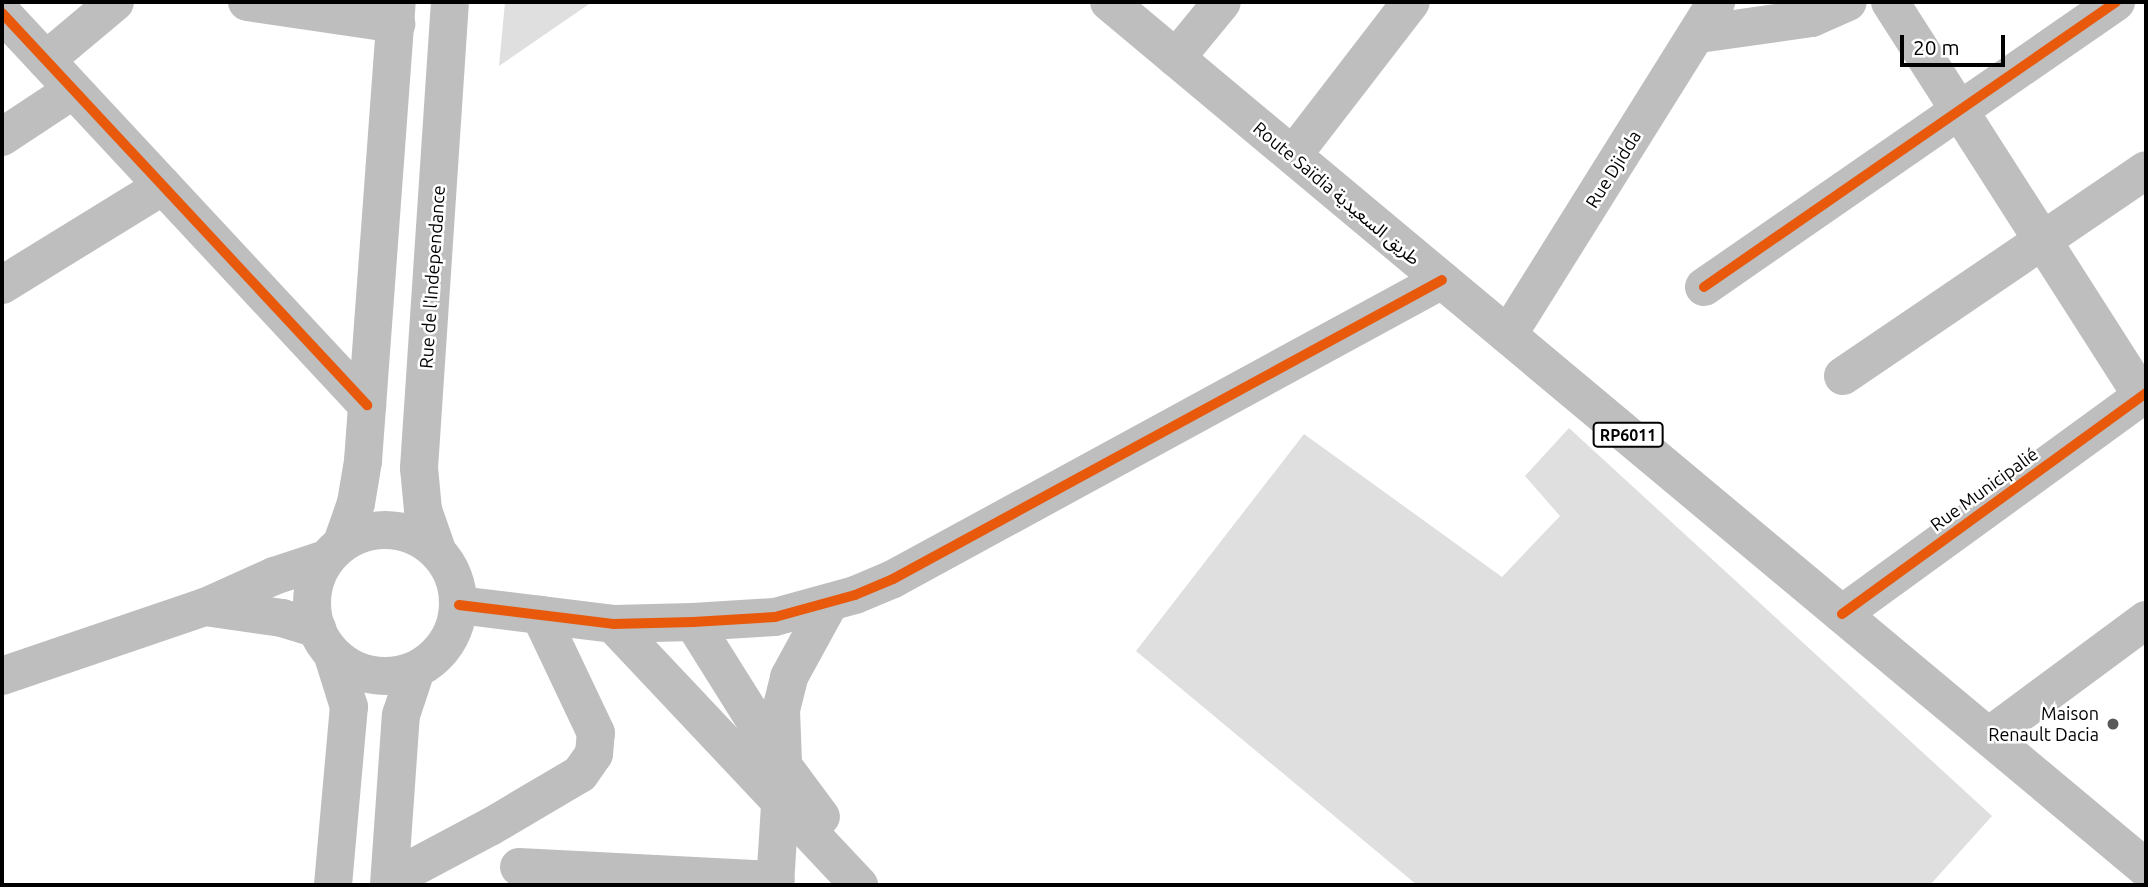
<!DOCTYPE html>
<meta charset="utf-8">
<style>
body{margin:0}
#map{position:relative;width:2148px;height:887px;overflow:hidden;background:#fff;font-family:Ubuntu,"Noto Sans Arabic",sans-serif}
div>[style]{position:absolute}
.building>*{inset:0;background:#dfdfdf}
.minor>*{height:38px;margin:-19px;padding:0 19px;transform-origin:19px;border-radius:19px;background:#bebebe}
.major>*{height:38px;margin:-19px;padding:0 19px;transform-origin:19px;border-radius:19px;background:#bebebe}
.major>.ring{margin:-19px;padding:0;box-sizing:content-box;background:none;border:38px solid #bebebe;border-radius:50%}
.highway>*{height:38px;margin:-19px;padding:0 19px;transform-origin:19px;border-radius:19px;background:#bebebe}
.cycleway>*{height:10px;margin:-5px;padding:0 5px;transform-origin:5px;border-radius:5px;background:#e8590c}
.dots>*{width:19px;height:19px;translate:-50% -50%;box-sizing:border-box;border:4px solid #fff;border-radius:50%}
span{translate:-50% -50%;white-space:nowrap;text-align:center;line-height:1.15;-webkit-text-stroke:5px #fff;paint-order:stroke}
.shield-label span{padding:2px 5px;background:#fff;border:2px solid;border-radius:5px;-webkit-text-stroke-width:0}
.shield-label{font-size:16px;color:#000;font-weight:700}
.street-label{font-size:18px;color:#000}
.poi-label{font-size:18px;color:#000}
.right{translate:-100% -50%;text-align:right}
.frame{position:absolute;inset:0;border:4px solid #000;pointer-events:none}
.scale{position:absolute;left:1900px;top:35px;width:105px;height:32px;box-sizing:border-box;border:4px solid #000;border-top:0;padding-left:9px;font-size:21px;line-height:24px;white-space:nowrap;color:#000;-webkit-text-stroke:5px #fff;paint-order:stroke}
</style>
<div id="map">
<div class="building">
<i style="clip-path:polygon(505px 2px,592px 2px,499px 66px)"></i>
<i style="clip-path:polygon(1569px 428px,1992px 816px,1930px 885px,1417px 885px,1136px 651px,1304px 434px,1502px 577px,1560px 516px,1525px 476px)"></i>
</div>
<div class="minor">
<i style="left:247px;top:2px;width:151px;rotate:8.4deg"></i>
<i style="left:1890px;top:2px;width:468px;rotate:57.4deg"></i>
<i style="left:2px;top:13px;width:536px;rotate:47.04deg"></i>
<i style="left:1699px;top:34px;width:114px;rotate:-8.1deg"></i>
<i style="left:1812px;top:18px;width:39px;rotate:-24deg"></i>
<i style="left:1176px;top:58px;width:72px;rotate:-50.6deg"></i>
<i style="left:46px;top:60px;width:90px;rotate:-40deg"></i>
<i style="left:2px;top:137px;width:85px;rotate:-33.5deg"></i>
<i style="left:1293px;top:155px;width:193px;rotate:-52.4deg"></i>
<i style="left:2px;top:285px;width:189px;rotate:-31.6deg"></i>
<i style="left:1704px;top:287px;width:501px;rotate:-34.67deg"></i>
<i style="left:1508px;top:335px;width:393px;rotate:-58deg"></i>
<i style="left:1843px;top:376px;width:366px;rotate:-34.2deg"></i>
<i style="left:459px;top:605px;width:155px;rotate:7deg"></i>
<i style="left:613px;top:624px;width:80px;rotate:-1.4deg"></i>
<i style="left:693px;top:622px;width:82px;rotate:-3.5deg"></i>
<i style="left:775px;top:617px;width:83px;rotate:-15.4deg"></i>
<i style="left:855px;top:595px;width:41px;rotate:-22.8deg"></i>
<i style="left:893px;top:579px;width:625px;rotate:-28.57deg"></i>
<i style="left:205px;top:607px;width:78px;rotate:8.1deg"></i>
<i style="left:282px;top:618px;width:37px;rotate:17deg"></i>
<i style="left:1842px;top:614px;width:376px;rotate:-36deg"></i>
<i style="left:693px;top:622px;width:171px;rotate:57.9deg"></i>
<i style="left:784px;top:767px;width:62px;rotate:53.5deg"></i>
<i style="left:613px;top:624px;width:359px;rotate:46.7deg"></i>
<i style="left:2px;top:676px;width:214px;rotate:-18.8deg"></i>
<i style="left:205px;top:607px;width:76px;rotate:-24.2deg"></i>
<i style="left:274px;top:576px;width:55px;rotate:-18.1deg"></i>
<i style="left:1989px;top:736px;width:195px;rotate:-36.5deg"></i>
<i style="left:783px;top:762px;width:52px;rotate:-92.2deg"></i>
<i style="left:781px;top:710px;width:34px;rotate:-76deg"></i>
<i style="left:789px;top:677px;width:83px;rotate:-61.3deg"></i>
<i style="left:519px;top:867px;width:257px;rotate:2.9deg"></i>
<i style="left:390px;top:874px;width:19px;rotate:-12deg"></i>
<i style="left:409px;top:870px;width:92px;rotate:-28deg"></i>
<i style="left:490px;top:827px;width:104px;rotate:-30.5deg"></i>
<i style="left:580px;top:774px;width:24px;rotate:-55deg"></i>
<i style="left:594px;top:754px;width:21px;rotate:-85deg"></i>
<i style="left:596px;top:733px;width:131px;rotate:-115.4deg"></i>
<i style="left:775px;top:885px;width:80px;rotate:-86.4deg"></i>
</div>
<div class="major">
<i class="ring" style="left:312px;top:530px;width:108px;height:108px"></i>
<i style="left:342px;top:543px;width:42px;rotate:-70.7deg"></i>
<i style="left:356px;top:503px;width:43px;rotate:-80.5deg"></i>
<i style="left:363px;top:461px;width:460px;rotate:-85.8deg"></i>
<i style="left:437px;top:550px;width:42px;rotate:-109.3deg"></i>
<i style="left:423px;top:510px;width:42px;rotate:-95.4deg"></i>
<i style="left:419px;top:468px;width:467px;rotate:-86.2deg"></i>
<i style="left:333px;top:885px;width:179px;rotate:-84.9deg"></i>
<i style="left:349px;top:707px;width:53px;rotate:-107.4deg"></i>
<i style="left:389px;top:885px;width:170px;rotate:-86deg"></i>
<i style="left:401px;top:715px;width:47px;rotate:-71.6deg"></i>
</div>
<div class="highway">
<i style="left:1109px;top:2px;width:1351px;rotate:39.87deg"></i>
</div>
<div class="cycleway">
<i style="left:2px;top:13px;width:536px;rotate:47.04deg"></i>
<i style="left:1704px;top:287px;width:501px;rotate:-34.67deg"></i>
<i style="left:459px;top:605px;width:155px;rotate:7deg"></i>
<i style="left:613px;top:624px;width:80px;rotate:-1.4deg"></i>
<i style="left:693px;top:622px;width:82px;rotate:-3.5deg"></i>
<i style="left:775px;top:617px;width:83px;rotate:-15.4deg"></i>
<i style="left:855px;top:595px;width:41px;rotate:-22.8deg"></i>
<i style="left:893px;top:579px;width:625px;rotate:-28.57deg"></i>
<i style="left:1842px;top:614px;width:376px;rotate:-36deg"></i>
</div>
<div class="dots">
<i style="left:2113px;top:724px;background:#595959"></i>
</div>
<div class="shield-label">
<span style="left:1628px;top:435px">RP6011</span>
</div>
<div class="street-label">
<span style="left:1613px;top:169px;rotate:-58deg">Rue Djidda</span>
<span style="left:1337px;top:193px;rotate:40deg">Route Saïdia طريق السعيدية</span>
<span style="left:432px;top:277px;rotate:-86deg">Rue de l'Independance</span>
<span style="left:1984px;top:489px;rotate:-36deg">Rue Municipalié</span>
</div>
<div class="poi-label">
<span class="right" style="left:2099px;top:724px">Maison<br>Renault Dacia</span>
</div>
<div class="frame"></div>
<div class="scale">20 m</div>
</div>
